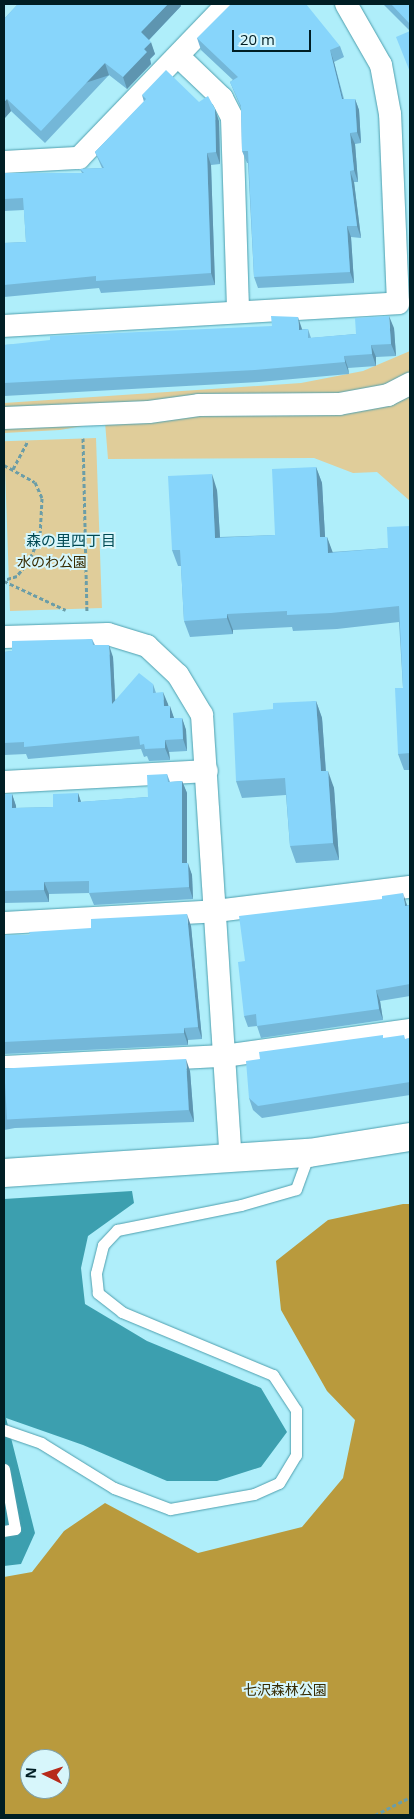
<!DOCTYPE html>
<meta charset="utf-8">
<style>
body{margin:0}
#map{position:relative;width:414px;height:1819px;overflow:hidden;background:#afeefa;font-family:"Open Sans","Noto Sans JP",sans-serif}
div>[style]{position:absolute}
.green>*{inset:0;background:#e0cd9a;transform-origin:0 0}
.forest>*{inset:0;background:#b99a3d}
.water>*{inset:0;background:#3c9faf}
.path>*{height:3px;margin-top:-1.5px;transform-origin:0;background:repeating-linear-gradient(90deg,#6b9da7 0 4px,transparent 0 6.5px)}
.roads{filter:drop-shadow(0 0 1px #4e9fae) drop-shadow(0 0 1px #4e9fae)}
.lane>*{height:11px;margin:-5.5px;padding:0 5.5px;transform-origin:5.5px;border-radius:5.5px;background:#fff}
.street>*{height:22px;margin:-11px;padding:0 11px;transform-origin:11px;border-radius:11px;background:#fff}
.secondary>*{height:28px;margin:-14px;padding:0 14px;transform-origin:14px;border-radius:14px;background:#fff}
.wall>*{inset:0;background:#74b7d8}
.shaded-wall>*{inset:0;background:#5e95b0;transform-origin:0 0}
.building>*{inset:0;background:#87d5fb;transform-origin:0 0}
span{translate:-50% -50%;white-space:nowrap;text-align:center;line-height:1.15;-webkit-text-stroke:4px #d7f6fb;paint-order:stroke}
.park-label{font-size:14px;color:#372a01}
.neighbourhood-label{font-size:15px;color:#004a54}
.frame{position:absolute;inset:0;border:5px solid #001e24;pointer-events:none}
.north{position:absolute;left:20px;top:1749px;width:50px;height:50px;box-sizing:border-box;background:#d7f6fb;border:1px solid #81a0a5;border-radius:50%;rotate:274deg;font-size:14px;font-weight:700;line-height:20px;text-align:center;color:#001e24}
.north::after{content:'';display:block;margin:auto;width:18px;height:22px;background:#b72a1a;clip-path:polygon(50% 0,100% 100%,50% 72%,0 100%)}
.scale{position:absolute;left:232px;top:30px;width:79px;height:22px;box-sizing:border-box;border:2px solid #001e24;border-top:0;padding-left:6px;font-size:15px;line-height:18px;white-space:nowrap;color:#001e24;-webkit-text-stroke:4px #d7f6fb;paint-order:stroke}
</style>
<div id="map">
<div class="green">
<i style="clip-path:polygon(410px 351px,410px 501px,377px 472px,353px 473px,314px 458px,108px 459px,105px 422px,60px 430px,4px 433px,4px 403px,301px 383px,363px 371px)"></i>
<i style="left:96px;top:438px;width:170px;height:92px;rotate:88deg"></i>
</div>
<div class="forest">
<i style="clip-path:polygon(evenodd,403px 1204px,410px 1204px,410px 1815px,4px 1815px,4px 1577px,32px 1572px,64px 1531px,105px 1503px,198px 1553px,302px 1527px,343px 1478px,355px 1420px,327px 1391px,281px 1310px,276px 1261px,328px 1220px,403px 1204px,30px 1759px,60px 1759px,60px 1789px,30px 1789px,30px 1759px)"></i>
</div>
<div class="water">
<i style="clip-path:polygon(132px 1191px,134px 1203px,88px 1236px,81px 1268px,85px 1304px,147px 1341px,261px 1388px,287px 1432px,261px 1467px,217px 1481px,167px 1481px,83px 1445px,6px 1418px,35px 1533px,21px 1564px,4px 1566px,4px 1199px)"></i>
</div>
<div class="path">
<i style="left:83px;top:438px;width:173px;rotate:88.7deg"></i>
<i style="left:4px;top:465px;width:35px;rotate:29deg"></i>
<i style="left:35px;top:482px;width:17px;rotate:66deg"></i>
<i style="left:42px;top:498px;width:38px;rotate:93deg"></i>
<i style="left:40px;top:536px;width:27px;rotate:114deg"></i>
<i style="left:29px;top:561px;width:19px;rotate:129deg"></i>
<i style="left:17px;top:576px;width:14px;rotate:163deg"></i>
<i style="left:13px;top:469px;width:32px;rotate:-62deg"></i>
<i style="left:4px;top:581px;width:68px;rotate:25.1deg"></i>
<i style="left:375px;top:1815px;width:39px;rotate:-27deg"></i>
</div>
<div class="roads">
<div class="lane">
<i style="left:4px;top:1430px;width:39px;rotate:19deg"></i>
<i style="left:41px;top:1443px;width:86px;rotate:31.7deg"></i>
<i style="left:114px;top:1488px;width:60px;rotate:20.6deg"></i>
<i style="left:170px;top:1509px;width:85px;rotate:-10.1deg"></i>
<i style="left:254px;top:1494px;width:27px;rotate:-24deg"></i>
<i style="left:279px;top:1483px;width:33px;rotate:-59deg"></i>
<i style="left:296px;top:1455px;width:45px;rotate:-90deg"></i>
<i style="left:296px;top:1410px;width:42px;rotate:-123.3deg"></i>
<i style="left:273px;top:1375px;width:164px;rotate:-157.4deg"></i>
<i style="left:122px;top:1312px;width:31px;rotate:-142deg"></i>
<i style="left:98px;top:1293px;width:20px;rotate:-96deg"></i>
<i style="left:96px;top:1273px;width:29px;rotate:-76deg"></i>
<i style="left:103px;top:1245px;width:21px;rotate:-47deg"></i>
<i style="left:117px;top:1230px;width:126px;rotate:-11.4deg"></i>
<i style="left:241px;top:1205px;width:57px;rotate:-16.2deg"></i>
<i style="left:296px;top:1189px;width:38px;rotate:-70deg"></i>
<i style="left:4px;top:1469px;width:61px;rotate:79.6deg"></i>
<i style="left:15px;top:1529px;width:11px;rotate:170deg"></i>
</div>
<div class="street">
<i style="left:178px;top:56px;width:61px;rotate:43.7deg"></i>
<i style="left:222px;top:98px;width:22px;rotate:63deg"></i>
<i style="left:232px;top:118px;width:194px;rotate:88.2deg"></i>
<i style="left:4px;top:162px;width:75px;rotate:-3.1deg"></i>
<i style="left:79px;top:158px;width:214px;rotate:-46.1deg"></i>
<i style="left:4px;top:326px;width:395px;rotate:-3.3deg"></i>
<i style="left:398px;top:303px;width:189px;rotate:-92.4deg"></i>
<i style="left:390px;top:114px;width:50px;rotate:-100.4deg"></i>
<i style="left:381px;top:65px;width:70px;rotate:-119.8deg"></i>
<i style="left:4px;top:418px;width:145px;rotate:-2.4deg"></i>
<i style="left:149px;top:412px;width:50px;rotate:-8deg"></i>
<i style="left:199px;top:405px;width:140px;rotate:-0.4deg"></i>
<i style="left:339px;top:404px;width:50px;rotate:-10.4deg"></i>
<i style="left:388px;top:395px;width:25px;rotate:-27deg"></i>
<i style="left:4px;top:637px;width:104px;rotate:-1.7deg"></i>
<i style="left:108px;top:634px;width:41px;rotate:17.1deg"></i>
<i style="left:147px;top:646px;width:42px;rotate:43.1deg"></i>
<i style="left:178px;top:675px;width:47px;rotate:59deg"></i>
<i style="left:202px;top:715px;width:445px;rotate:86.3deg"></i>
<i style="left:4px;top:782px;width:203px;rotate:-3.1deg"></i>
<i style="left:4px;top:923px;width:212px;rotate:-3.2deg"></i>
<i style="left:216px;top:911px;width:195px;rotate:-7.1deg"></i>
<i style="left:4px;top:1067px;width:220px;rotate:-2.9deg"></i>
<i style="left:224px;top:1056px;width:188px;rotate:-8deg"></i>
</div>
<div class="secondary">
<i style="left:4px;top:1173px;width:306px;rotate:-3.8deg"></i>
<i style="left:309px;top:1153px;width:102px;rotate:-9deg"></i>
</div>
</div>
<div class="wall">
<i style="clip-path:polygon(18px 4px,180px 4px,181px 6px,149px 40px,155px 54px,150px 59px,151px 64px,127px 89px,109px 75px,45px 143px,11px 111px,4px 119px,4px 19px)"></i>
<i style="clip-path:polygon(383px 4px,410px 4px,410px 73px,410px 31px)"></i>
<i style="clip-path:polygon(197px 38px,340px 46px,344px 57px,334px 62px,344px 99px,355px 99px,359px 110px,361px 143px,355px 144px,358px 182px,354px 182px,361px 238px,351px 237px,354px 283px,258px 288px,254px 277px,248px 163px,247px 163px,242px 151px,241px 108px,230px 82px,233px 80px,201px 50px)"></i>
<i style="clip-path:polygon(142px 95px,219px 121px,220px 164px,211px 165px,215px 285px,101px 293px,99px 288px,4px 297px,4px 243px,26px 242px,24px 210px,4px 211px,4px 173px,82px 173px,80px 169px,102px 168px,95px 152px,144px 102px)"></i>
<i style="clip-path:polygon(394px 328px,396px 356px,376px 357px,376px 366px,348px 368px,349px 374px,259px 382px,4px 396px,4px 345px,308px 329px,311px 338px,356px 334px)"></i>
<i style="clip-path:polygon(316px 467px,322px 483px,325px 537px,327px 537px,332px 552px,388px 548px,410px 526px,410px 770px,404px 770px,398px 754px,403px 688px,399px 622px,337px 629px,293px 631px,292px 627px,233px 630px,233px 634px,190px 637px,184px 621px,181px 566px,178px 566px,172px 550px,217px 490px,220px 537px,275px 535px)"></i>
<i style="clip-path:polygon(92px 639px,95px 645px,113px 657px,115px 700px,153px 684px,156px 693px,168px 704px,174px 718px,182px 718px,186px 730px,187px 751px,169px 752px,170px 760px,149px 761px,147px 756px,144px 757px,141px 749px,28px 759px,26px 754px,4px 755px,4px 652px,12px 651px)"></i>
<i style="clip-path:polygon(316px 701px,322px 718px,326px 771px,334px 788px,339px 860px,296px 863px,290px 846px,286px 795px,242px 798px,236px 781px,273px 709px)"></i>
<i style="clip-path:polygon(167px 774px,170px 782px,182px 781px,187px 793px,187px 863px,192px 875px,193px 899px,94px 905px,89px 893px,49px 894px,49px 902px,4px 903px,4px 794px,12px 794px,16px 806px,16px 808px,53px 807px,78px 793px,81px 802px,148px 797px)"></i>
<i style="clip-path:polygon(407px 905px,410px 905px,410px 996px,380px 1001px,383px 1020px,261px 1038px,257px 1026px,248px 1027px,244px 1016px)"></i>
<i style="clip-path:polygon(191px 926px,202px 1039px,188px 1040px,188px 1045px,4px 1054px,4px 935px,30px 935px)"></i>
<i style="clip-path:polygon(384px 1038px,406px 1039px,410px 1038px,410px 1095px,262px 1118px,253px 1110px,249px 1098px,260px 1059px)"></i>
<i style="clip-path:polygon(4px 1068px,190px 1071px,194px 1122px,15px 1128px,4px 1130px)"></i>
</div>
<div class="shaded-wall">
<i style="clip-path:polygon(168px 4px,180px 4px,181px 6px,145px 44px,141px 32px)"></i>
<i style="clip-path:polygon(151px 42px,155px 54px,150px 59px,151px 64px,127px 89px,123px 77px,144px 49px)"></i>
<i style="clip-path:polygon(330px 50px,334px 62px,346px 111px,342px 99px)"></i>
<i style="left:105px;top:63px;width:13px;height:93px;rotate:72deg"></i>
<i style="clip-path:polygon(7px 99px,11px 111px,4px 119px,4px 102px)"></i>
<i style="clip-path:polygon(355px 99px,359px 110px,361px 143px,357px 132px)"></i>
<i style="clip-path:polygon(215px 109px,219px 121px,220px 164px,216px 152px)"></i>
<i style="clip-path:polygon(350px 133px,355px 144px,358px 182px,354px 170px)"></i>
<i style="clip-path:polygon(207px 153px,211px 165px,215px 285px,211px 273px)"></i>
<i style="clip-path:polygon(350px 171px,354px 182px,361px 238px,357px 226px)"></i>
<i style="clip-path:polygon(347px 226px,351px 237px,354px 283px,350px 272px)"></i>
<i style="clip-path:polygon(389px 316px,394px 328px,396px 356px,391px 344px)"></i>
<i style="clip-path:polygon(298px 317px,302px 329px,303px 342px,299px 330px)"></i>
<i style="clip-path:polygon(371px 345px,376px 357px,376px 366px,372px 354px)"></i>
<i style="clip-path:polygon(344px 356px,348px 368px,349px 374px,345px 362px)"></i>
<i style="clip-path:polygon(316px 467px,322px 483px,326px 554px,320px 537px)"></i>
<i style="clip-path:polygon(212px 474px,217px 490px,221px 554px,215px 538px)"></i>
<i style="clip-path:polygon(327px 537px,333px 553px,328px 553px)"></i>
<i style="clip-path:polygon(227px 614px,233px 630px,233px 634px,227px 618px)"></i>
<i style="clip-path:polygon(109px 645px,113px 657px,116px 716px,112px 704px)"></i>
<i style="clip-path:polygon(163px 692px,168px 704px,168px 718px,164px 706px)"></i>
<i style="clip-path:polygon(316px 701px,322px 718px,327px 789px,321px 771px)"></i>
<i style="clip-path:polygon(170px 706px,174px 718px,170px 718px)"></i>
<i style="clip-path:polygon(182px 718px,186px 730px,187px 751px,183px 739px)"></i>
<i style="clip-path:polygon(165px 740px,169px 752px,170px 760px,165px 748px)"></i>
<i style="clip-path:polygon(328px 771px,334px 788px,339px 860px,333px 843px)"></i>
<i style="clip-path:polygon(182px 781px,187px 793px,187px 875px,182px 863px)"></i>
<i style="clip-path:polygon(78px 793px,82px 805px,78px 802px)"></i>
<i style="clip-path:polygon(12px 794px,16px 806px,17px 820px,12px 808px)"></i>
<i style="clip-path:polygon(188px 863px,192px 875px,193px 899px,189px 887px)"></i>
<i style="clip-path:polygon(44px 882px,49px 894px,49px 902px,44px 890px)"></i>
<i style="clip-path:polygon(403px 893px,407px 905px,409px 918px,405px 906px)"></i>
<i style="clip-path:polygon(187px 914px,191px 926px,202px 1039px,198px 1027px)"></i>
<i style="clip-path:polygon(376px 990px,380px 1001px,383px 1020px,379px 1009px)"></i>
<i style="clip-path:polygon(184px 1028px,188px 1040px,188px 1045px,184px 1033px)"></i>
<i style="clip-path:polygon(186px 1059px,190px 1071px,194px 1122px,189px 1110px)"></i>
</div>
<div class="building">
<i style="clip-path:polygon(18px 4px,168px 4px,141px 32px,151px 42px,144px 49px,147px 52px,123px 77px,105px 63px,41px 131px,7px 99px,4px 102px,4px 19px)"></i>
<i style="clip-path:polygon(231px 4px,306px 4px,340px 46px,330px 50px,342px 99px,355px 99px,357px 132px,350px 133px,354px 170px,350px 171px,357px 226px,347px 226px,350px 272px,254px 277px,248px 151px,242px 151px,241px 106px,230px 82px,238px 77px,197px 38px)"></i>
<i style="clip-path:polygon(391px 4px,410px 4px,410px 24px)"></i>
<i style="clip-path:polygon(410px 31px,410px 72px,396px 37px)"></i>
<i style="clip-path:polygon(166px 70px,199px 102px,208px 96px,215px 109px,216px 152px,207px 153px,211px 273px,96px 281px,96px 276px,4px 285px,4px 243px,26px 242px,23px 198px,4px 199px,4px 173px,84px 173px,80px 169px,104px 168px,95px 152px,146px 99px,142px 95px)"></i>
<i style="clip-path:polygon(271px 316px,298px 317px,299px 330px,308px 329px,308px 338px,356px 334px,355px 318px,389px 316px,391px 344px,371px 345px,372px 354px,344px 356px,345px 362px,255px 370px,4px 383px,4px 345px,50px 340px,50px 336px,272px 326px)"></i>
<i style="clip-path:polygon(316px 467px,320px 537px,327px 537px,328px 553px,388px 548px,387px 527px,410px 526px,410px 753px,398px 754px,395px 688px,403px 688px,399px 606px,331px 613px,287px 615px,287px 611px,227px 614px,227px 618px,184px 621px,180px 550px,172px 550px,168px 476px,212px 474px,215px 538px,275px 535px,272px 469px)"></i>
<i style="clip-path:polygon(92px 639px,93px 645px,109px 645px,112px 704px,139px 673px,153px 684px,153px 693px,163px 692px,164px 706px,170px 706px,170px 718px,182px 718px,183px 739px,165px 740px,165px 748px,145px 749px,144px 744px,140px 745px,139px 736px,24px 747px,24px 742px,4px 743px,4px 652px,12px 651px,12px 641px)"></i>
<i style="clip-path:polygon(316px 701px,321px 771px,328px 771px,333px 843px,290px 846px,285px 778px,236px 781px,233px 713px,273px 709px,273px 703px)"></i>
<i style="clip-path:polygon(167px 774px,168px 782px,182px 781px,182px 863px,188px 863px,189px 887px,89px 893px,89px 881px,44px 882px,44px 890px,4px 891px,4px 794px,12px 794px,12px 808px,53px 807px,53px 794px,78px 793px,78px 802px,148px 797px,147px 775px)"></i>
<i style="clip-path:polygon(403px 893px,405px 906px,410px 905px,410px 984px,376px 990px,379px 1009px,257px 1026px,256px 1014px,244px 1016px,238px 962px,245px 961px,239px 916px,382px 899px,382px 896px)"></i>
<i style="clip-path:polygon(187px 914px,198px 1027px,184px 1028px,184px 1033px,4px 1042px,4px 935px,30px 935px,29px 932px,91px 928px,91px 919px)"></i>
<i style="clip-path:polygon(383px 1035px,383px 1038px,404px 1035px,405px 1039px,410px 1038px,410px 1082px,258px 1106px,249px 1098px,246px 1061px,260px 1059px,259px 1052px)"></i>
<i style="left:186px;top:1059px;width:51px;height:182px;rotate:87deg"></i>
</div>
<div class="park-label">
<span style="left:52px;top:562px">水のわ公園</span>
<span style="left:285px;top:1690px">七沢森林公園</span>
</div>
<div class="neighbourhood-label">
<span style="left:71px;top:541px">森の里四丁目</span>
</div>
<div class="frame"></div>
<div class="north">N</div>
<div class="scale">20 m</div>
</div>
